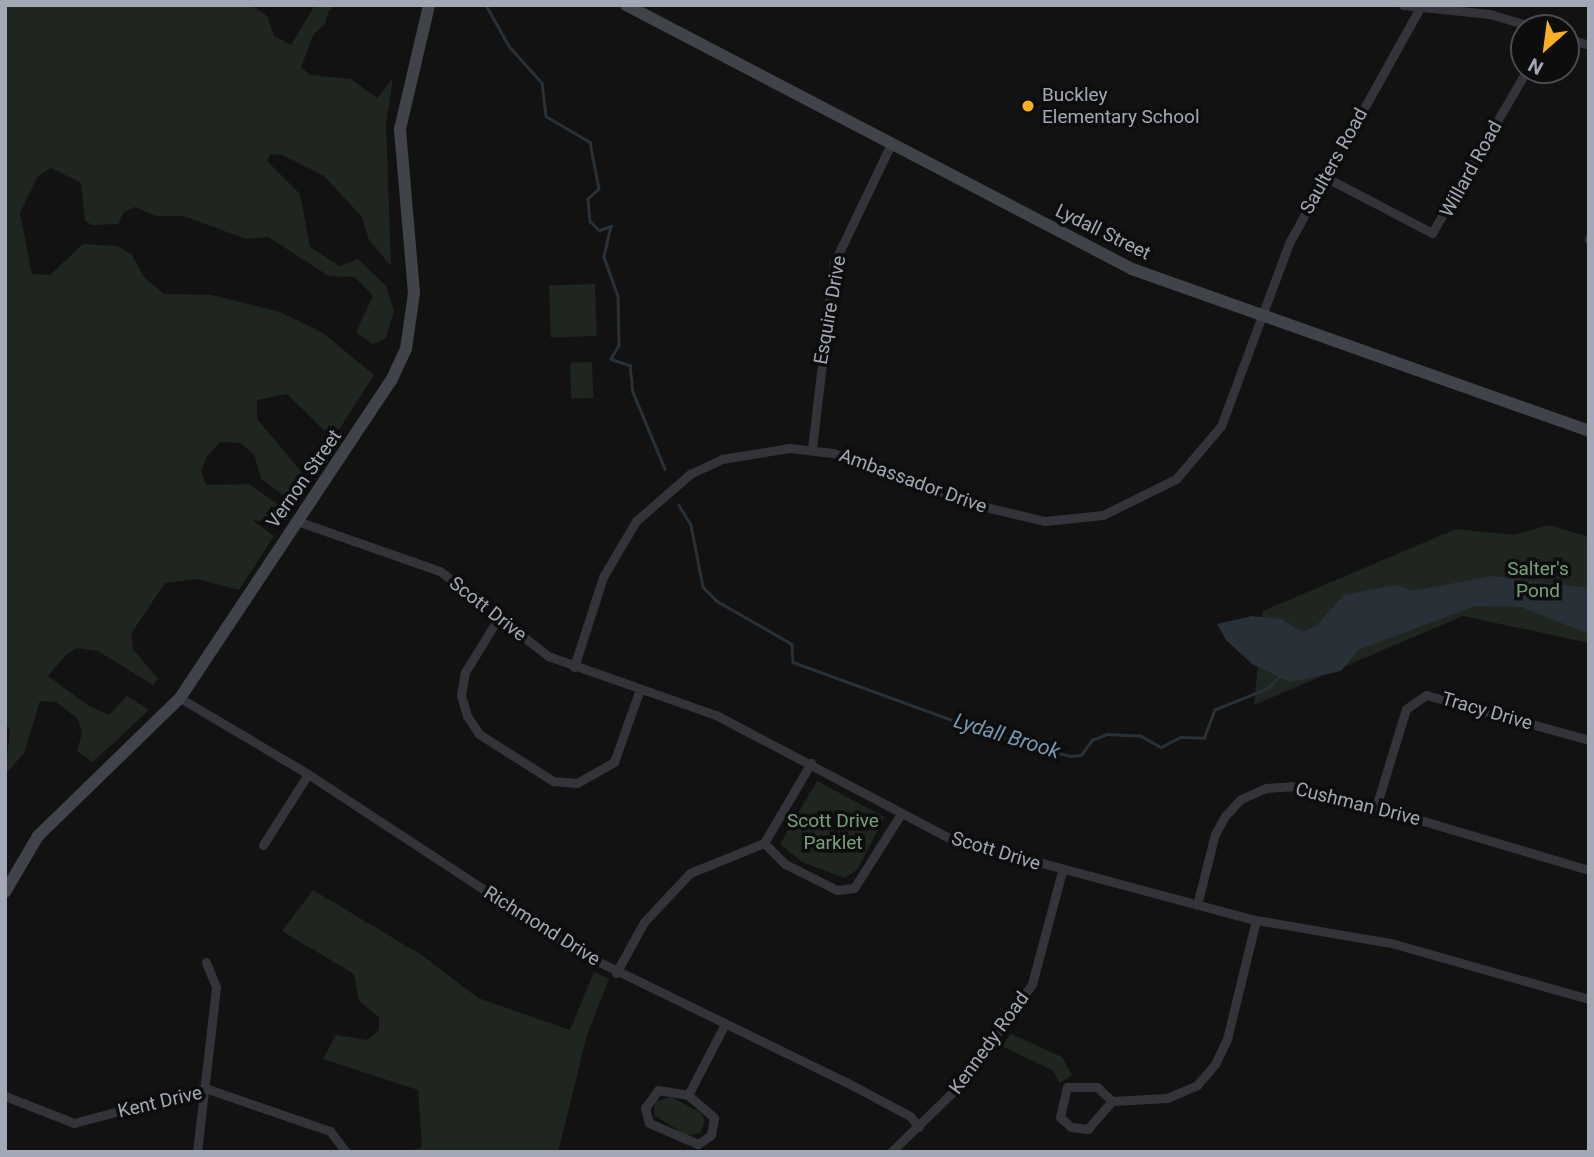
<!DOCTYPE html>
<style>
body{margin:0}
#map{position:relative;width:1594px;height:1157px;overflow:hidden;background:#121213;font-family:Roboto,sans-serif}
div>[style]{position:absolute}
.green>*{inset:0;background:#1e261f;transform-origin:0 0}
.water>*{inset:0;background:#283138}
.stream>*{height:2.5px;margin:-1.25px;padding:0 1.25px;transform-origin:1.25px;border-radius:1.25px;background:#283138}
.street>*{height:9px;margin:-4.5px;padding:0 4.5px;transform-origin:4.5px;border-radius:4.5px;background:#333439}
.secondary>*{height:12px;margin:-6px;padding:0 6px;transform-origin:6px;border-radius:6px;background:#404349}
.dots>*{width:19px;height:19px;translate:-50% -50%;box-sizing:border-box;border:4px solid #0d0d0e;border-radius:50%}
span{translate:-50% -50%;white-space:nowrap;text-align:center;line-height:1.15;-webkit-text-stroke:7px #0d0d0e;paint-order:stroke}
.poi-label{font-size:19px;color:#a2a8b5}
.left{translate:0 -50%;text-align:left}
.street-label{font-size:19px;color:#a2a8b5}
.park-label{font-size:19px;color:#78a17a}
.water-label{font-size:21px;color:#7797b2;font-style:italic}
.frame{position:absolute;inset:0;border:7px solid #a2a8b5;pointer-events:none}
.north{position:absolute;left:1510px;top:14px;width:70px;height:70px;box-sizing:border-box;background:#0d0d0e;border:2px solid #494b51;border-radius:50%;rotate:208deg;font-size:19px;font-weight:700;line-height:28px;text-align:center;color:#a2a8b5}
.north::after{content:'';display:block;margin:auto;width:24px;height:32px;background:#fbb022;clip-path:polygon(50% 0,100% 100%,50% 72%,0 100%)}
</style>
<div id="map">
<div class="green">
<i style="clip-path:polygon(5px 5px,251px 5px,267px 16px,274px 36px,291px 45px,315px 5px,339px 5px,329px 10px,325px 24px,314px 34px,301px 67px,310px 75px,351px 79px,377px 98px,393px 78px,386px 124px,391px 266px,369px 240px,362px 217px,324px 176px,282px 155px,270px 154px,267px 161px,300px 194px,310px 247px,339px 266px,358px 259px,386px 286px,394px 311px,386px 338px,373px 344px,356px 332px,373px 296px,355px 277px,329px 276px,268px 237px,246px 239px,184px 216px,156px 216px,135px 207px,124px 212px,118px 224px,92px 225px,85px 221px,81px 183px,51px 168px,38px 176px,20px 213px,32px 274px,50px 275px,83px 244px,117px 246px,132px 255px,144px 277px,164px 294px,212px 295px,280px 312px,323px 333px,374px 375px,333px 439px,287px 394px,257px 400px,257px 419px,304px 475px,294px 498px,287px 498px,261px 479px,254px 454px,240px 443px,220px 442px,206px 458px,201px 471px,206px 485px,249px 484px,282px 507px,272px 524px,251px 519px,274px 536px,239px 590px,197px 579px,165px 583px,131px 634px,133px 649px,158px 679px,153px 685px,98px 651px,77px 648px,67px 654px,48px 676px,89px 706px,109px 715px,127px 696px,149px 710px,93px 762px,77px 751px,82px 733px,78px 719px,56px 702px,40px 701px,24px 753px,5px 775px,10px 731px,5px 722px)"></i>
<i style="left:595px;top:284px;width:52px;height:46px;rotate:88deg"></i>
<i style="left:592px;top:362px;width:36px;height:22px;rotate:88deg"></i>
<i style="clip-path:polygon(1549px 525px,1589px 537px,1589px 643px,1463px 616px,1254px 705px,1263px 611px,1456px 529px,1514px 535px)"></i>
<i style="clip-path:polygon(817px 781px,884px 817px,858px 869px,845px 878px,802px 862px,780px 844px)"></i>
<i style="clip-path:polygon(313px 890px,423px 956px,478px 998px,570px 1030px,594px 972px,609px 979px,587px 1035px,558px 1152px,408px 1152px,422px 1147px,418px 1090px,323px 1059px,336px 1035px,367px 1040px,379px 1030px,379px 1017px,359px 1001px,354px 974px,282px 931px)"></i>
<i style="clip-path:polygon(1011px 1034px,1062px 1057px,1072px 1075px,1060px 1083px,1052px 1070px,1002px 1046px)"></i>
<i style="clip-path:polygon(671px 1097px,701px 1113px,705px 1121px,700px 1133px,687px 1136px,654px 1115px,655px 1102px)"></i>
</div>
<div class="water">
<i style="clip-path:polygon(1492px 576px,1589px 588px,1589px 634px,1521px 607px,1475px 606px,1358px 650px,1341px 671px,1290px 682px,1252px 664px,1226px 640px,1217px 624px,1252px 616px,1281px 619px,1302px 632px,1316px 626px,1344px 595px,1396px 585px,1413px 591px)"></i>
</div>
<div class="stream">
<i style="left:486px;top:5px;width:47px;rotate:60.7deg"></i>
<i style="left:509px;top:46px;width:50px;rotate:48.3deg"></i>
<i style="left:542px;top:83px;width:33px;rotate:83deg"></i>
<i style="left:546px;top:116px;width:51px;rotate:30.6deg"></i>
<i style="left:590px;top:142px;width:48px;rotate:79.2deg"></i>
<i style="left:599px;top:189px;width:15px;rotate:138deg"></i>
<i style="left:588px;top:199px;width:22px;rotate:85deg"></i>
<i style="left:590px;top:221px;width:13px;rotate:45deg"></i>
<i style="left:599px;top:230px;width:13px;rotate:-18deg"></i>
<i style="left:611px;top:226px;width:32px;rotate:103deg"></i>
<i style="left:604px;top:257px;width:41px;rotate:70.3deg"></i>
<i style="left:618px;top:296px;width:49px;rotate:88.8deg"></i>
<i style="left:619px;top:345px;width:16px;rotate:120deg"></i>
<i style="left:611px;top:359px;width:20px;rotate:18deg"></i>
<i style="left:630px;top:365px;width:27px;rotate:84deg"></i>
<i style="left:633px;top:392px;width:83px;rotate:67.4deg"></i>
<i style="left:679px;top:505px;width:23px;rotate:59deg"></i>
<i style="left:691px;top:525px;width:63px;rotate:79deg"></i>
<i style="left:703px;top:587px;width:20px;rotate:45deg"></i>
<i style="left:717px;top:601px;width:86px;rotate:29.8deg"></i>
<i style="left:792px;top:644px;width:18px;rotate:87deg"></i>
<i style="left:793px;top:662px;width:211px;rotate:20deg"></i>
<i style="left:991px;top:734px;width:82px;rotate:15.6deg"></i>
<i style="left:1070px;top:756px;width:11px;rotate:-5deg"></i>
<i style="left:1081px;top:755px;width:19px;rotate:-54deg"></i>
<i style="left:1092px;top:740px;width:16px;rotate:-22deg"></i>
<i style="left:1107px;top:734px;width:34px;rotate:3deg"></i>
<i style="left:1141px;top:736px;width:23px;rotate:29deg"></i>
<i style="left:1161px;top:747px;width:22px;rotate:-27deg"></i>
<i style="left:1181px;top:737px;width:23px;rotate:2deg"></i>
<i style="left:1204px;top:738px;width:30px;rotate:-70deg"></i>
<i style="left:1214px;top:710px;width:58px;rotate:-22.2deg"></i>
<i style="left:1268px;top:688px;width:17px;rotate:-45deg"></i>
</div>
<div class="street">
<i style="left:1403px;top:5px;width:87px;rotate:5.9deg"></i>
<i style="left:1490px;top:14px;width:49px;rotate:16.6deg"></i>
<i style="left:1566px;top:38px;width:24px;rotate:17deg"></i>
<i style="left:1325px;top:177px;width:121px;rotate:27.6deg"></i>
<i style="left:1432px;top:233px;width:189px;rotate:-59.8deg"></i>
<i style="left:1589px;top:238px;width:2px;rotate:90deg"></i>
<i style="left:812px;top:449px;width:187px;rotate:-83.3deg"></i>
<i style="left:834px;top:263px;width:134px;rotate:-64.4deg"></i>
<i style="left:297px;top:521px;width:151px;rotate:19.3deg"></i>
<i style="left:440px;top:571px;width:137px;rotate:38.2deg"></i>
<i style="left:548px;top:656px;width:178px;rotate:19.4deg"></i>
<i style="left:716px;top:715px;width:263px;rotate:27.8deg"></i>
<i style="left:949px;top:838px;width:318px;rotate:15deg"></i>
<i style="left:1256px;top:920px;width:137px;rotate:9.7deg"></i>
<i style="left:1391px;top:943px;width:206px;rotate:15.8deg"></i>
<i style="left:499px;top:617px;width:65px;rotate:121.7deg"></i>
<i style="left:465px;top:672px;width:23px;rotate:100deg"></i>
<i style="left:461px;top:695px;width:22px;rotate:74deg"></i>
<i style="left:467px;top:716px;width:22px;rotate:56deg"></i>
<i style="left:479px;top:734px;width:88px;rotate:32.4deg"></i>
<i style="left:553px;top:781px;width:24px;rotate:5deg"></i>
<i style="left:577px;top:783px;width:43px;rotate:-29.6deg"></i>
<i style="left:614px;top:762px;width:77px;rotate:-70.4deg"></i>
<i style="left:574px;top:667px;width:95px;rotate:-72.1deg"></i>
<i style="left:603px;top:577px;width:65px;rotate:-59.5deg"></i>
<i style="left:636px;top:521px;width:72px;rotate:-41deg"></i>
<i style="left:690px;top:474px;width:35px;rotate:-25deg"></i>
<i style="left:722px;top:459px;width:68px;rotate:-9.3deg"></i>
<i style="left:789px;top:448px;width:44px;rotate:6.5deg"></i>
<i style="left:833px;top:453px;width:157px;rotate:19.7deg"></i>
<i style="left:981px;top:506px;width:66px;rotate:13.2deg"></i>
<i style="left:1045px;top:521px;width:58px;rotate:-5.9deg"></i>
<i style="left:1103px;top:515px;width:81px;rotate:-26.3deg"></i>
<i style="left:1176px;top:479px;width:70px;rotate:-49.7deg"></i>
<i style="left:1221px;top:426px;width:195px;rotate:-69.6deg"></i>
<i style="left:1289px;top:243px;width:265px;rotate:-60.9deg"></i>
<i style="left:180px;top:698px;width:149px;rotate:30.7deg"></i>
<i style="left:308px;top:774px;width:326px;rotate:33.3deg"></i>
<i style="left:581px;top:953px;width:295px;rotate:26deg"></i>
<i style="left:846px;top:1082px;width:72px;rotate:28deg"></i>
<i style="left:910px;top:1116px;width:14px;rotate:51deg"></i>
<i style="left:1376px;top:807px;width:102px;rotate:-73deg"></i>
<i style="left:1406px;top:709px;width:24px;rotate:-35deg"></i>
<i style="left:1426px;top:695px;width:169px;rotate:15.4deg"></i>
<i style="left:764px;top:843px;width:30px;rotate:45deg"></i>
<i style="left:785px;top:864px;width:58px;rotate:26.6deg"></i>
<i style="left:837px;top:890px;width:17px;rotate:-7deg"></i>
<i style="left:854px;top:888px;width:88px;rotate:-57.6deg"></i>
<i style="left:263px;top:845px;width:84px;rotate:-57.6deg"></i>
<i style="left:1197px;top:905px;width:73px;rotate:-75.8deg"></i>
<i style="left:1215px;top:834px;width:21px;rotate:-61deg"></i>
<i style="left:1225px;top:816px;width:23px;rotate:-47deg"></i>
<i style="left:1241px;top:799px;width:27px;rotate:-24deg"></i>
<i style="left:1266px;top:788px;width:26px;rotate:-4deg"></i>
<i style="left:1292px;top:786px;width:87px;rotate:14deg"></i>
<i style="left:1376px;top:807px;width:222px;rotate:16.5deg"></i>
<i style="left:616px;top:973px;width:58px;rotate:-61.2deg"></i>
<i style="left:644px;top:922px;width:67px;rotate:-46.8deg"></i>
<i style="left:690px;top:873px;width:80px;rotate:-22.1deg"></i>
<i style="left:764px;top:843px;width:93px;rotate:-59.6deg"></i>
<i style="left:688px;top:1095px;width:35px;rotate:41deg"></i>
<i style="left:714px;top:1118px;width:17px;rotate:100deg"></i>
<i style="left:711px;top:1135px;width:16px;rotate:145deg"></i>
<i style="left:698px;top:1144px;width:53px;rotate:-156.8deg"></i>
<i style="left:649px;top:1123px;width:16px;rotate:-105deg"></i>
<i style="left:645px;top:1108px;width:22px;rotate:-54deg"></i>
<i style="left:658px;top:1090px;width:30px;rotate:9deg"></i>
<i style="left:688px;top:1095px;width:80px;rotate:-62.5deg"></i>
<i style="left:5px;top:1096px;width:74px;rotate:21.4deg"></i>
<i style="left:74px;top:1123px;width:136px;rotate:-15deg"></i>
<i style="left:205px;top:1088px;width:132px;rotate:19deg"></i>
<i style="left:330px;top:1131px;width:26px;rotate:53deg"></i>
<i style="left:1112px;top:1101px;width:37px;rotate:131deg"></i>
<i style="left:1088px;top:1129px;width:17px;rotate:-173deg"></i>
<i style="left:1071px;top:1127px;width:15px;rotate:-138deg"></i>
<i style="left:1060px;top:1117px;width:31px;rotate:-77deg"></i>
<i style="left:1067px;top:1087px;width:30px"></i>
<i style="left:1097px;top:1087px;width:21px;rotate:43deg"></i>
<i style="left:1112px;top:1101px;width:55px;rotate:-3.1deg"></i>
<i style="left:1167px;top:1098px;width:33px;rotate:-23deg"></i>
<i style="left:1197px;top:1085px;width:28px;rotate:-49deg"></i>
<i style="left:1215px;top:1064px;width:28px;rotate:-64deg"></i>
<i style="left:1227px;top:1039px;width:122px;rotate:-76.3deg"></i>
<i style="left:197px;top:1152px;width:166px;rotate:-83.4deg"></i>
<i style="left:216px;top:987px;width:27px;rotate:-112deg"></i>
<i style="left:891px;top:1152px;width:98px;rotate:-44.2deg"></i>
<i style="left:961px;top:1084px;width:123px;rotate:-54.6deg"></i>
<i style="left:1032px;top:984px;width:117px;rotate:-75.1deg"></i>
</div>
<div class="secondary">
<i style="left:626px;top:5px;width:571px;rotate:27.55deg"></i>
<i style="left:1132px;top:269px;width:485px;rotate:19.5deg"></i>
<i style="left:5px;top:892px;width:65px;rotate:-59.5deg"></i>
<i style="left:38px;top:836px;width:198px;rotate:-44.2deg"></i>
<i style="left:180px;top:698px;width:381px;rotate:-56.4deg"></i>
<i style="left:391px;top:381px;width:35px;rotate:-65deg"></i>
<i style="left:406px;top:349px;width:57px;rotate:-81.9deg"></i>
<i style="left:414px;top:293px;width:165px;rotate:-94.9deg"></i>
<i style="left:400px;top:129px;width:127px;rotate:-76.8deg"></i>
</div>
<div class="dots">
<i style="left:1028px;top:106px;background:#fbb022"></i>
</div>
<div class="poi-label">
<span class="left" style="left:1042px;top:106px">Buckley<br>Elementary School</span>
</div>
<div class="street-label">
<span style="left:1334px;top:161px;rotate:-61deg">Saulters Road</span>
<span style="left:1471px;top:169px;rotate:-61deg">Willard Road</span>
<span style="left:1103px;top:232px;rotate:26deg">Lydall Street</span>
<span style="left:830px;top:310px;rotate:-80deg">Esquire Drive</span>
<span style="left:304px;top:479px;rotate:-55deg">Vernon Street</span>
<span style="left:913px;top:481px;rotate:20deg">Ambassador Drive</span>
<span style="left:488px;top:609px;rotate:38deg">Scott Drive</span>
<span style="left:1487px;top:711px;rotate:16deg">Tracy Drive</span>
<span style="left:1358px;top:804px;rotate:14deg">Cushman Drive</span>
<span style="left:996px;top:851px;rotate:17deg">Scott Drive</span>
<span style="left:542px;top:926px;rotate:32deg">Richmond Drive</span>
<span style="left:989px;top:1043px;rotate:-54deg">Kennedy Road</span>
<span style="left:160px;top:1102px;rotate:-13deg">Kent Drive</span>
</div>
<div class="park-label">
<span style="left:1538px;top:580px">Salter's<br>Pond</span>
<span style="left:833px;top:832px">Scott Drive<br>Parklet</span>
</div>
<div class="water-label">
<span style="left:1007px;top:736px;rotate:17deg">Lydall Brook</span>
</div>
<div class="frame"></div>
<div class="north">N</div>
</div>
